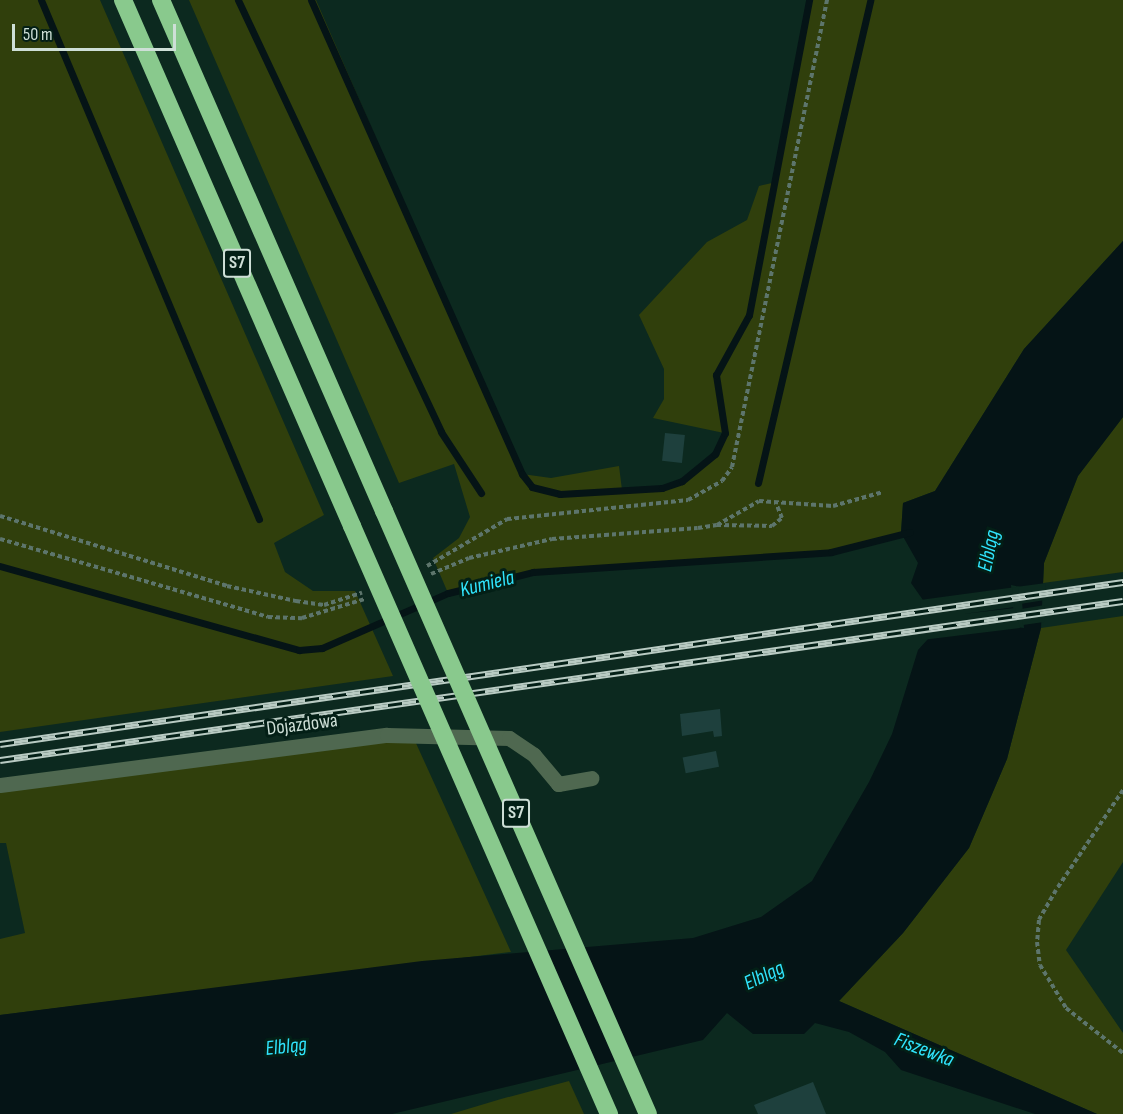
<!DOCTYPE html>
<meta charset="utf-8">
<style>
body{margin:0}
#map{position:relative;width:1123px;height:1114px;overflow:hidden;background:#0c291f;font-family:"Sofia Sans Condensed",sans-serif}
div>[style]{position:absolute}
.green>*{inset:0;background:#303f0c}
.water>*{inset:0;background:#051416}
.pier>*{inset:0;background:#0c291f}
.stream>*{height:7px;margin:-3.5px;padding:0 3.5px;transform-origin:3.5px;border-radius:3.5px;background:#051416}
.building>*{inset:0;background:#1e403d;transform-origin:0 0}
.path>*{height:4px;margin-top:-2px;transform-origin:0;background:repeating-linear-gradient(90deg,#5d756c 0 4.5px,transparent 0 7.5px)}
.minor>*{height:15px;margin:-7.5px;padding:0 7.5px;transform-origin:7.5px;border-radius:7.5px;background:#4f6850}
.highway>*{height:18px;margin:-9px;padding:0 9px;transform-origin:9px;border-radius:9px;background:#89c98d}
.rail>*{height:7px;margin-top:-3.5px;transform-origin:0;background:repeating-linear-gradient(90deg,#031f16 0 14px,#b9cbc3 0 28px);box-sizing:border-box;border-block:2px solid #b9cbc3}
.highway-bridge>*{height:18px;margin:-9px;padding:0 9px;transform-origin:9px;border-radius:9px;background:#89c98d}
span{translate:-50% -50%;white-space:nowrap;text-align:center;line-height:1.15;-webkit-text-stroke:6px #031f16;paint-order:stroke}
.shield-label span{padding:2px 4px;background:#031f16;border:2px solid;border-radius:4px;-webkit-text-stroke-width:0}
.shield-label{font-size:18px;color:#cedfd7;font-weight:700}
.street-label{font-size:20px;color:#cedfd7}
.water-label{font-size:21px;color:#30e4fd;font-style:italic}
.scale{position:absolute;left:12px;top:24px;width:164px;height:27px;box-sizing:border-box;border:3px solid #cedfd7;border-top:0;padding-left:8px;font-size:18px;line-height:21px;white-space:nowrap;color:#cedfd7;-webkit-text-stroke:4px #031f16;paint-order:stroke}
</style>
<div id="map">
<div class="green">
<i style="clip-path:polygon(0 0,100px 0,324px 515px,274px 543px,285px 572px,313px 591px,355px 591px,393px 676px,0 732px,0 516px,31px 525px,0 515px)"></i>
<i style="clip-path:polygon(189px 0,316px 0,522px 474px,551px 478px,619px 466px,622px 490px,662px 488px,682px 481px,715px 454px,724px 433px,653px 418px,664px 399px,664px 369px,639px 315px,707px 242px,747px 220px,759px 186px,772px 183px,809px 0,1123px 0,1123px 241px,1024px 349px,935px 491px,903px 503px,901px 533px,831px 552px,533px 572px,448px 593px,433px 558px,459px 538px,470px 517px,454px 464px,399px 483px)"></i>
<i style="clip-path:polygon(1123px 417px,1123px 572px,1043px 583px,1044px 563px,1078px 476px)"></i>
<i style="clip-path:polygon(1123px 616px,1123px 862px,1066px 950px,1123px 1033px,1123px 1114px,1097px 1114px,839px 1001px,903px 933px,969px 848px,1007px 759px,1041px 628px)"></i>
<i style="clip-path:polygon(415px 741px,511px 952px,0 1015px,0 939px,25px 933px,6px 843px,0 843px,0 790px,367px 742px)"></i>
<i style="clip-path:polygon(569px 1081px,584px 1114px,451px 1114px,501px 1099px)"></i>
</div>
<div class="water">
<i style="clip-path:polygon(evenodd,1123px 241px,1123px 417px,1078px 476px,1044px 563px,1041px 628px,1007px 759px,969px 848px,903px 933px,839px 1001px,1097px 1114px,1035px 1114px,901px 1070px,885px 1052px,849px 1032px,815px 1023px,804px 1034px,753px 1034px,727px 1013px,703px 1040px,392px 1114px,0 1114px,0 1015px,422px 961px,693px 938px,761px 917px,812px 881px,869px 782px,892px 734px,918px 650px,928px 639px,923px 600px,911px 583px,918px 563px,901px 533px,903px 503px,935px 491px,1024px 349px,1123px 241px,1011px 585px,1021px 587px,1024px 628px,1015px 627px,1011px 585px)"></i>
</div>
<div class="pier">
<i style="clip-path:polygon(1046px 583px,1045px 600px,1020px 604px,1018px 588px,1012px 588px,1015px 607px,963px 614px,1015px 608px,1020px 628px,922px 640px,920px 600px)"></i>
<i style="clip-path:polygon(1045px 605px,1044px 622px,1023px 625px,1021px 609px)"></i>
</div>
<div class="stream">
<i style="left:41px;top:0;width:563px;rotate:67.22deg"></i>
<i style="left:238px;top:0;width:477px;rotate:64.8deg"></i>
<i style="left:441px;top:432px;width:73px;rotate:56.7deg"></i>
<i style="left:311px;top:0;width:519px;rotate:66deg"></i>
<i style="left:522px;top:474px;width:16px;rotate:52deg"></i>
<i style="left:532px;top:487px;width:29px;rotate:14deg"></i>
<i style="left:560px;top:494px;width:102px;rotate:-3.4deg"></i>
<i style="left:662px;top:488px;width:21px;rotate:-19deg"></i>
<i style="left:682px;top:481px;width:43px;rotate:-39.3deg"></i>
<i style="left:715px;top:454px;width:23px;rotate:-65deg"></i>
<i style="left:725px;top:433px;width:59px;rotate:-98.8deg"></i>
<i style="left:716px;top:375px;width:68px;rotate:-61.2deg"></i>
<i style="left:749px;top:315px;width:321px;rotate:-79.2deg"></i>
<i style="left:758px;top:483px;width:496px;rotate:-76.9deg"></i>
<i style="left:0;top:566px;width:311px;rotate:15.7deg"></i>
<i style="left:299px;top:650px;width:23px;rotate:-5deg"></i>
<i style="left:322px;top:648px;width:137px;rotate:-23.6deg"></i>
<i style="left:448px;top:593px;width:88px;rotate:-13.9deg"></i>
<i style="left:533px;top:572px;width:299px;rotate:-3.8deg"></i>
<i style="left:831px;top:552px;width:81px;rotate:-14.2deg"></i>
</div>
<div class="building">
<i style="left:665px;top:433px;width:20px;height:28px;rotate:6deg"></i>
<i style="clip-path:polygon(720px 709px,722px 736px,714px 737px,713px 731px,682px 736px,680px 714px)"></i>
<i style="left:716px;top:751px;width:16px;height:34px;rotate:79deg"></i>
<i style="clip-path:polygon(813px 1082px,826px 1114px,758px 1114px,754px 1105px)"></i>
</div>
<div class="path">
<i style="left:0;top:516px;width:238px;rotate:17.1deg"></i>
<i style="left:227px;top:586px;width:71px;rotate:12.3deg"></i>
<i style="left:296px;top:601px;width:28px;rotate:8deg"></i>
<i style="left:324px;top:605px;width:40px;rotate:-18deg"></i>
<i style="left:717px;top:525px;width:55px;rotate:1deg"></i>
<i style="left:772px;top:526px;width:13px;rotate:-39deg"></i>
<i style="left:782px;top:518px;width:16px;rotate:-112deg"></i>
<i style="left:0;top:539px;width:279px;rotate:16.2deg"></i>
<i style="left:268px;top:617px;width:34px;rotate:2deg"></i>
<i style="left:302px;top:618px;width:66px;rotate:-16.8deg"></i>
<i style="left:427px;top:566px;width:93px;rotate:-30.4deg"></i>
<i style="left:507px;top:519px;width:182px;rotate:-6deg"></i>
<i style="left:688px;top:500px;width:39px;rotate:-29deg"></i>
<i style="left:722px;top:481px;width:17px;rotate:-54deg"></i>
<i style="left:732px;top:467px;width:477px;rotate:-78.5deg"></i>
<i style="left:431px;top:574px;width:41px;rotate:-22.8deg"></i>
<i style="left:469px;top:558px;width:85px;rotate:-12.9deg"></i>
<i style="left:552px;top:539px;width:146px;rotate:-4.3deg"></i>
<i style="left:698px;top:528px;width:19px;rotate:-9deg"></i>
<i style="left:717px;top:525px;width:48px;rotate:-29.7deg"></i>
<i style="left:759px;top:501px;width:74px;rotate:3.9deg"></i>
<i style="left:833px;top:506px;width:52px;rotate:-15.6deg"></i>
<i style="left:1123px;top:790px;width:120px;rotate:123.8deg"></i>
<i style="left:1056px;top:890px;width:34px;rotate:120deg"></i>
<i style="left:1039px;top:920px;width:22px;rotate:95deg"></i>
<i style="left:1037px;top:942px;width:23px;rotate:83deg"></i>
<i style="left:1040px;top:965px;width:50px;rotate:58.8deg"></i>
<i style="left:1066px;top:1008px;width:73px;rotate:38.3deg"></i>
</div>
<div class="minor">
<i style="left:0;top:785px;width:390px;rotate:-7.4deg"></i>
<i style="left:387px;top:735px;width:122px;rotate:1.4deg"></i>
<i style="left:509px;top:738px;width:30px;rotate:34deg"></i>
<i style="left:534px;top:755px;width:38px;rotate:50deg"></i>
<i style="left:558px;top:784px;width:34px;rotate:-10deg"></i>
</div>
<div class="highway">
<i style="left:123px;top:0;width:574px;rotate:66.47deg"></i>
<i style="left:161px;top:0;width:558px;rotate:66.42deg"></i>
</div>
<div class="rail">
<i style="left:0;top:744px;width:1135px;rotate:-8.21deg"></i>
<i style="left:0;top:760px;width:1134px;rotate:-8.06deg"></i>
</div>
<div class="highway-bridge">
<i style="left:384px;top:511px;width:658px;rotate:66.36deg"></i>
<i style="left:352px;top:526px;width:642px;rotate:66.39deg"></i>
</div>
<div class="shield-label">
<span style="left:237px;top:263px">S7</span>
<span style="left:516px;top:813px">S7</span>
</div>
<div class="street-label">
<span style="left:302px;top:725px;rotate:-7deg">Dojazdowa</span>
</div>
<div class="water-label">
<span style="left:989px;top:551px;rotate:-79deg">Elbląg</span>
<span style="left:487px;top:584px;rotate:-14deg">Kumiela</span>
<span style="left:764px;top:976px;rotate:-25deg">Elbląg</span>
<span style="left:286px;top:1047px;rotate:-6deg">Elbląg</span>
<span style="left:924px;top:1050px;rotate:21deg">Fiszewka</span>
</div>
<div class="scale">50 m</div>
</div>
